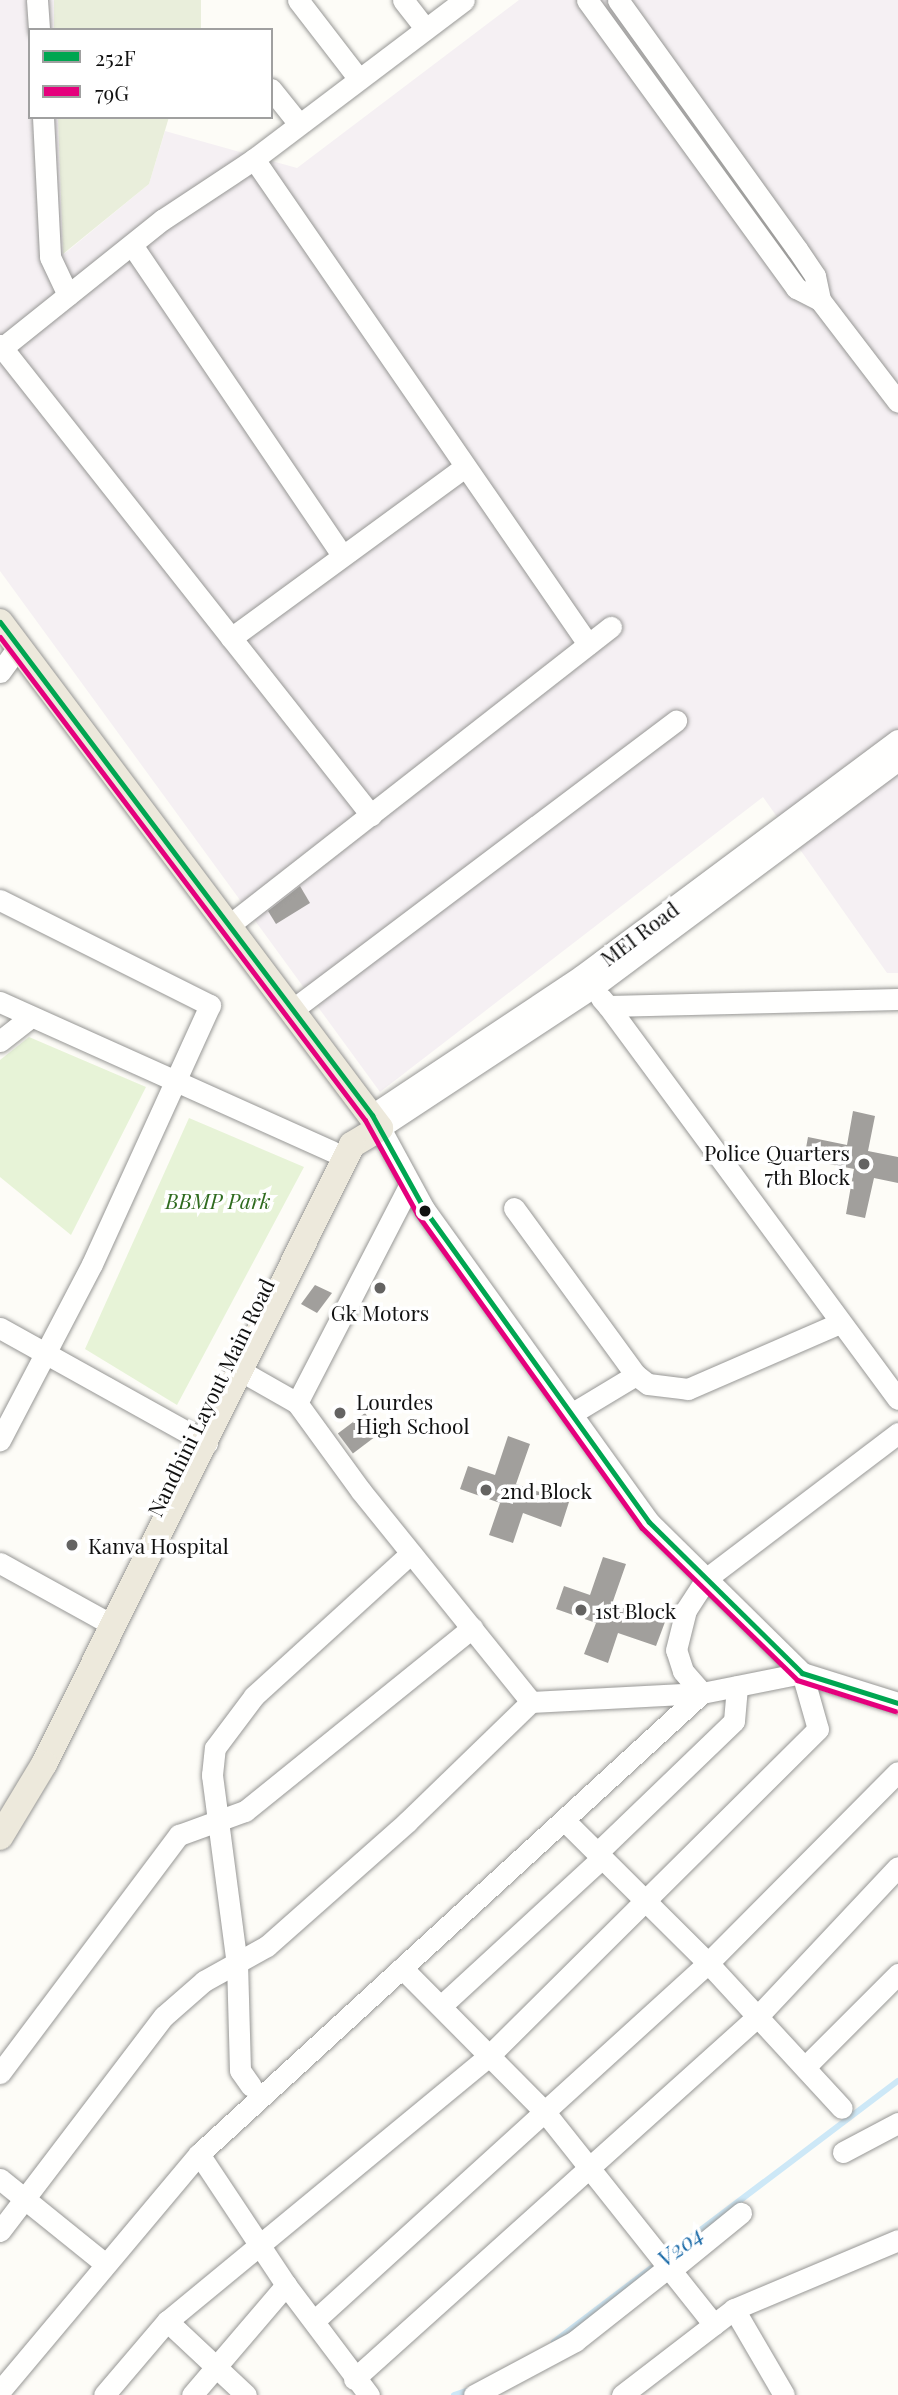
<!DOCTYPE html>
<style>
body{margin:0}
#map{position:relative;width:898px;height:2395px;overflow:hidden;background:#fdfcf7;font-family:"Playfair Display",serif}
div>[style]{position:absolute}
.industrial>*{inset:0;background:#f5f0f3}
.green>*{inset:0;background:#e7f3d7}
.cemetery>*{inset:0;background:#e9eedb;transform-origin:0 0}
.stream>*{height:6px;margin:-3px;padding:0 3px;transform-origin:3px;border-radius:3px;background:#cde8f7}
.building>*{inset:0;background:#a19f9c;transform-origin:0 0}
.roads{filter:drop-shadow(0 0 2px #979795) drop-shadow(0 0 2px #979795)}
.minor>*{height:21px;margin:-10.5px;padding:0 10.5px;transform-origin:10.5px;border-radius:10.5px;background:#fffffe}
.major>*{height:26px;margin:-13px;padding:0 13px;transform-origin:13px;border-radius:13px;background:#ede9dc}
.bus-1>*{height:5px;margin:-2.5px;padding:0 2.5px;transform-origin:2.5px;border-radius:2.5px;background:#00a651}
.bus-2>*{height:5px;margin:-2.5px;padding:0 2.5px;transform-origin:2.5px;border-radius:2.5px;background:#e5007d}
.dots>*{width:19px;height:19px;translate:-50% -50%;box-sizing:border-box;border:4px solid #fff;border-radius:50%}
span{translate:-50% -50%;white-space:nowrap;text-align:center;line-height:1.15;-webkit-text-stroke:7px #fff;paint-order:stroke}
.street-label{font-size:21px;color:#111}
.poi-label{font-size:21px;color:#111}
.right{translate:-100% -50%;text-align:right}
.left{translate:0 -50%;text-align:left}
.park-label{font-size:21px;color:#2f6b1f;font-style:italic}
.water-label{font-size:23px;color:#1768a6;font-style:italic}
.legend{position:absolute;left:28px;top:28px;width:245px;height:91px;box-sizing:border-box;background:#fff;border:2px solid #a0a0a0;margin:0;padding:9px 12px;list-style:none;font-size:21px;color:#111}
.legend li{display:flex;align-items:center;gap:14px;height:35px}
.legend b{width:35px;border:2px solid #a0a0a0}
</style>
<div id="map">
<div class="industrial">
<i style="clip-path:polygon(0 0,54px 0,55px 30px,30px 30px,30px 117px,58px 117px,64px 254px,149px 184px,165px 131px,297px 168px,519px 0,898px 0,898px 973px,887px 973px,763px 797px,380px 1092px,0 571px)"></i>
</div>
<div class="green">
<i style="clip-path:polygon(29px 1037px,146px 1087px,71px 1235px,0 1177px,0 1060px)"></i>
<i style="clip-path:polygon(189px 1118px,304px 1167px,177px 1405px,85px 1349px)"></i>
</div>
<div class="cemetery">
<i style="left:54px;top:0;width:147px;height:30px"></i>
<i style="clip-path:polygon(58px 117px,169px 117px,149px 184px,63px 254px)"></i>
</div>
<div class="stream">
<i style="left:665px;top:2257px;width:292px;rotate:-37.1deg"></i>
<i style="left:554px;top:2342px;width:122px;rotate:-37.3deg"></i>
<i style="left:454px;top:2395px;width:19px;rotate:-18deg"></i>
</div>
<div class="building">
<i style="clip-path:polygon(300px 886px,310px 903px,276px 924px,268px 911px)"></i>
<i style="clip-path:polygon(853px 1111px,875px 1116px,868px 1151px,898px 1157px,898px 1183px,874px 1178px,865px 1218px,846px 1214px,854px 1169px,804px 1159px,808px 1137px,847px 1145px)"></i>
<i style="clip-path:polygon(315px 1285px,332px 1293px,317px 1313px,301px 1304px)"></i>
<i style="left:365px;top:1413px;width:25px;height:34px;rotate:53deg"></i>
<i style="clip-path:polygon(508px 1436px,530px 1444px,516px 1484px,569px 1502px,561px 1527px,523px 1513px,513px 1543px,489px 1535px,500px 1503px,460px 1489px,468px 1466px,495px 1475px)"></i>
<i style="clip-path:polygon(603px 1557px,626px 1564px,612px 1604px,665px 1622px,656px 1646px,618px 1633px,608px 1663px,584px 1654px,596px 1623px,556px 1609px,564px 1586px,590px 1595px)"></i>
</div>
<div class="roads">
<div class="minor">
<i style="left:37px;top:0;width:30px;rotate:86deg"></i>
<i style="left:298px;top:0;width:98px;rotate:52.4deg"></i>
<i style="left:403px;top:0;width:36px;rotate:52deg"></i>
<i style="left:587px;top:0;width:356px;rotate:54deg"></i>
<i style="left:796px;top:288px;width:27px;rotate:27deg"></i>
<i style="left:820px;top:300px;width:128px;rotate:52.6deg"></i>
<i style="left:618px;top:0;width:307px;rotate:54.3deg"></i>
<i style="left:797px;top:249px;width:32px;rotate:56deg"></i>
<i style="left:815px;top:276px;width:25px;rotate:78deg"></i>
<i style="left:271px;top:89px;width:45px;rotate:51.3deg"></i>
<i style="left:43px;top:117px;width:140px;rotate:87.1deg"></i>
<i style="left:50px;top:257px;width:42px;rotate:64.7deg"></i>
<i style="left:254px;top:159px;width:589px;rotate:55.45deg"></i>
<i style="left:132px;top:245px;width:374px;rotate:55.9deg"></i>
<i style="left:0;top:345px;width:599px;rotate:51.71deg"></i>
<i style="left:2px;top:348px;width:205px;rotate:-38.7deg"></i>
<i style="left:162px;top:220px;width:110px;rotate:-33.5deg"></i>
<i style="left:254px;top:159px;width:263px;rotate:-37.1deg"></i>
<i style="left:231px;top:638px;width:290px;rotate:-36.2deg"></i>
<i style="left:0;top:672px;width:31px;rotate:-54deg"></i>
<i style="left:898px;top:760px;width:382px;rotate:143.3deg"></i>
<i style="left:592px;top:988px;width:254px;rotate:146.6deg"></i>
<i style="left:380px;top:1128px;width:92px;rotate:61.5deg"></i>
<i style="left:424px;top:1209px;width:385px;rotate:54.3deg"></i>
<i style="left:649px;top:1522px;width:215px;rotate:44.6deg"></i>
<i style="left:802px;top:1673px;width:101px;rotate:17.4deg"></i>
<i style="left:0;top:900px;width:235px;rotate:26.6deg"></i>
<i style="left:210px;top:1005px;width:285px;rotate:114.5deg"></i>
<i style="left:92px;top:1264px;width:199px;rotate:117.6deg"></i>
<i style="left:228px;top:926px;width:486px;rotate:-38deg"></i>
<i style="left:601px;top:998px;width:11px;rotate:49deg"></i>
<i style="left:608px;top:1006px;width:290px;rotate:-1.4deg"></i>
<i style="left:0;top:1002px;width:364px;rotate:24.2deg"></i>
<i style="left:608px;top:1006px;width:488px;rotate:53.6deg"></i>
<i style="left:292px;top:1010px;width:481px;rotate:-37deg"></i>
<i style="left:0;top:1041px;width:39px;rotate:-38deg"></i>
<i style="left:372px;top:1115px;width:251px;rotate:-33.6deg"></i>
<i style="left:581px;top:976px;width:395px;rotate:-36.7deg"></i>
<i style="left:410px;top:1184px;width:246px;rotate:117.3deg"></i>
<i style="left:297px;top:1403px;width:109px;rotate:54deg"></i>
<i style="left:361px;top:1491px;width:271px;rotate:51.1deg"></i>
<i style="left:531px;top:1702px;width:171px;rotate:-3deg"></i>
<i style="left:514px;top:1208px;width:207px;rotate:53.9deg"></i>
<i style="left:636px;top:1375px;width:15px;rotate:37deg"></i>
<i style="left:648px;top:1384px;width:40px;rotate:7.1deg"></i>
<i style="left:688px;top:1389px;width:166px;rotate:-23.5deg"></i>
<i style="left:0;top:1328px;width:237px;rotate:29.1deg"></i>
<i style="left:241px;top:1371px;width:64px;rotate:29.7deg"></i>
<i style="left:571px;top:1414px;width:76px;rotate:-31deg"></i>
<i style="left:0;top:1563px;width:130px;rotate:28.9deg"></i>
<i style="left:702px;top:1693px;width:29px;rotate:-131deg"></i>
<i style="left:683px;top:1671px;width:22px;rotate:-108deg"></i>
<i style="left:676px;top:1650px;width:41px;rotate:-76deg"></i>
<i style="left:686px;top:1610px;width:38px;rotate:-57deg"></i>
<i style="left:707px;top:1578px;width:240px;rotate:-37.2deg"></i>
<i style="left:565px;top:1821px;width:202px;rotate:44.8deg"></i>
<i style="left:708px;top:1963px;width:197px;rotate:47.3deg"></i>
<i style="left:597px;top:1853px;width:190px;rotate:-43.9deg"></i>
<i style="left:734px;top:1721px;width:35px;rotate:-85deg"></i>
<i style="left:402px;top:1968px;width:202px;rotate:45.2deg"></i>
<i style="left:544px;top:2111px;width:273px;rotate:51.5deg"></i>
<i style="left:441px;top:2006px;width:219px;rotate:-42.6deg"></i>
<i style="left:805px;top:2067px;width:132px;rotate:-45deg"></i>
<i style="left:0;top:2073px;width:298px;rotate:-53.1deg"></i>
<i style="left:179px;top:1835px;width:70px;rotate:-20deg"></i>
<i style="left:245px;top:1811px;width:292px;rotate:-38.9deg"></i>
<i style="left:251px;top:2086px;width:19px;rotate:-125deg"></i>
<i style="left:240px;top:2070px;width:105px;rotate:-91.6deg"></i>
<i style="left:237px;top:1965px;width:192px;rotate:-97.5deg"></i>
<i style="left:212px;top:1775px;width:27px;rotate:-84deg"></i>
<i style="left:215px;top:1748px;width:65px;rotate:-53.1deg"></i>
<i style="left:254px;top:1696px;width:212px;rotate:-42.3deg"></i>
<i style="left:843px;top:2152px;width:62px;rotate:-27.8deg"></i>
<i style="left:199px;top:2154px;width:157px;rotate:56.4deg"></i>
<i style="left:286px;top:2285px;width:138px;rotate:53deg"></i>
<i style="left:0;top:2179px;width:134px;rotate:38.9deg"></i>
<i style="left:0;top:2231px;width:270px;rotate:-52.7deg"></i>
<i style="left:164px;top:2016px;width:53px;rotate:-41.2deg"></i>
<i style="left:204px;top:1981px;width:72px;rotate:-29.1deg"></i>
<i style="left:267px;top:1946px;width:187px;rotate:-41.5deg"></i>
<i style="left:407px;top:1822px;width:173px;rotate:-44.1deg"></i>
<i style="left:672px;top:2269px;width:89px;rotate:-39.1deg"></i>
<i style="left:734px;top:2309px;width:99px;rotate:59.8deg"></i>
<i style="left:167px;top:2321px;width:108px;rotate:43.1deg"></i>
<i style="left:314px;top:2321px;width:532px;rotate:-42.26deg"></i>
<i style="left:708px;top:1963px;width:269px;rotate:-45.2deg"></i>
<i style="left:354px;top:2379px;width:543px;rotate:-41.94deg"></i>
<i style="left:758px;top:2016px;width:204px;rotate:-46.8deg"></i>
<i style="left:0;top:2391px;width:309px;rotate:-50deg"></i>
<i style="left:199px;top:2154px;width:682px;rotate:-42.51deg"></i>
<i style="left:702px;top:1693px;width:102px;rotate:-11.3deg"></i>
<i style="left:802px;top:1673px;width:58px;rotate:74.1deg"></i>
<i style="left:818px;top:1729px;width:462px;rotate:135.2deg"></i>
<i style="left:490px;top:2055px;width:418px;rotate:140.5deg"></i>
<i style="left:167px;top:2321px;width:97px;rotate:130.4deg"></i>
<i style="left:192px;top:2395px;width:145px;rotate:-49.5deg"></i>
<i style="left:474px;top:2395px;width:115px;rotate:-28.1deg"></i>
<i style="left:575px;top:2341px;width:121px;rotate:-38.3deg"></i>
<i style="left:622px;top:2395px;width:141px;rotate:-37.5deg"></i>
<i style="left:734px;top:2309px;width:178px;rotate:-22.8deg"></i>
</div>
<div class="major">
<i style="left:0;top:622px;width:633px;rotate:53.09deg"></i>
<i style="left:380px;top:1128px;width:33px;rotate:149deg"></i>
<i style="left:352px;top:1145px;width:691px;rotate:116.45deg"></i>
<i style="left:44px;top:1764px;width:85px;rotate:121.1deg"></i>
</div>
</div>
<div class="bus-1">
<i style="left:0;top:622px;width:618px;rotate:52.96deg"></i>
<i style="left:372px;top:1115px;width:107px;rotate:61deg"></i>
<i style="left:424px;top:1209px;width:385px;rotate:54.3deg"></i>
<i style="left:649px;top:1522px;width:215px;rotate:44.6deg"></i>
<i style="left:802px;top:1673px;width:101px;rotate:17.4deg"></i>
</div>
<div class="bus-2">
<i style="left:0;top:637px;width:605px;rotate:52.92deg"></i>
<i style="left:365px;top:1120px;width:107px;rotate:61deg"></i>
<i style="left:417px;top:1214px;width:386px;rotate:54.4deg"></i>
<i style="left:642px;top:1528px;width:217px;rotate:44.4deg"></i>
<i style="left:797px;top:1680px;width:103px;rotate:17.6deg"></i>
</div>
<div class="dots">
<i style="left:864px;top:1164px;background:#646362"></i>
<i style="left:425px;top:1211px;background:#111"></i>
<i style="left:380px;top:1288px;background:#646362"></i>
<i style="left:340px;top:1413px;background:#646362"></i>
<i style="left:486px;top:1490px;background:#646362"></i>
<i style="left:72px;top:1545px;background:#646362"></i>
<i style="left:581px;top:1610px;background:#646362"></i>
</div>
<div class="street-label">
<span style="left:639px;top:933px;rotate:-37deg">MEI Road</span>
<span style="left:210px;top:1397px;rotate:-64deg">Nandhini Layout Main Road</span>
</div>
<div class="poi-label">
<span class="right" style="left:850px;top:1164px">Police Quarters<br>7th Block</span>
<span style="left:380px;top:1312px">Gk Motors</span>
<span class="left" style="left:356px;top:1413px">Lourdes<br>High School</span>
<span class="left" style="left:500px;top:1490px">2nd Block</span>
<span class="left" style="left:88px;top:1545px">Kanva Hospital</span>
<span class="left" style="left:595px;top:1610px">1st Block</span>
</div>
<div class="park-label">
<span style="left:218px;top:1200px">BBMP Park</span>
</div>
<div class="water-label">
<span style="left:680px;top:2246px;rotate:-37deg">V204</span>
</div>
<ul class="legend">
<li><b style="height:9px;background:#00a651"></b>252F</li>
<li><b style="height:9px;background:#e5007d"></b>79G</li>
</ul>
</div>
